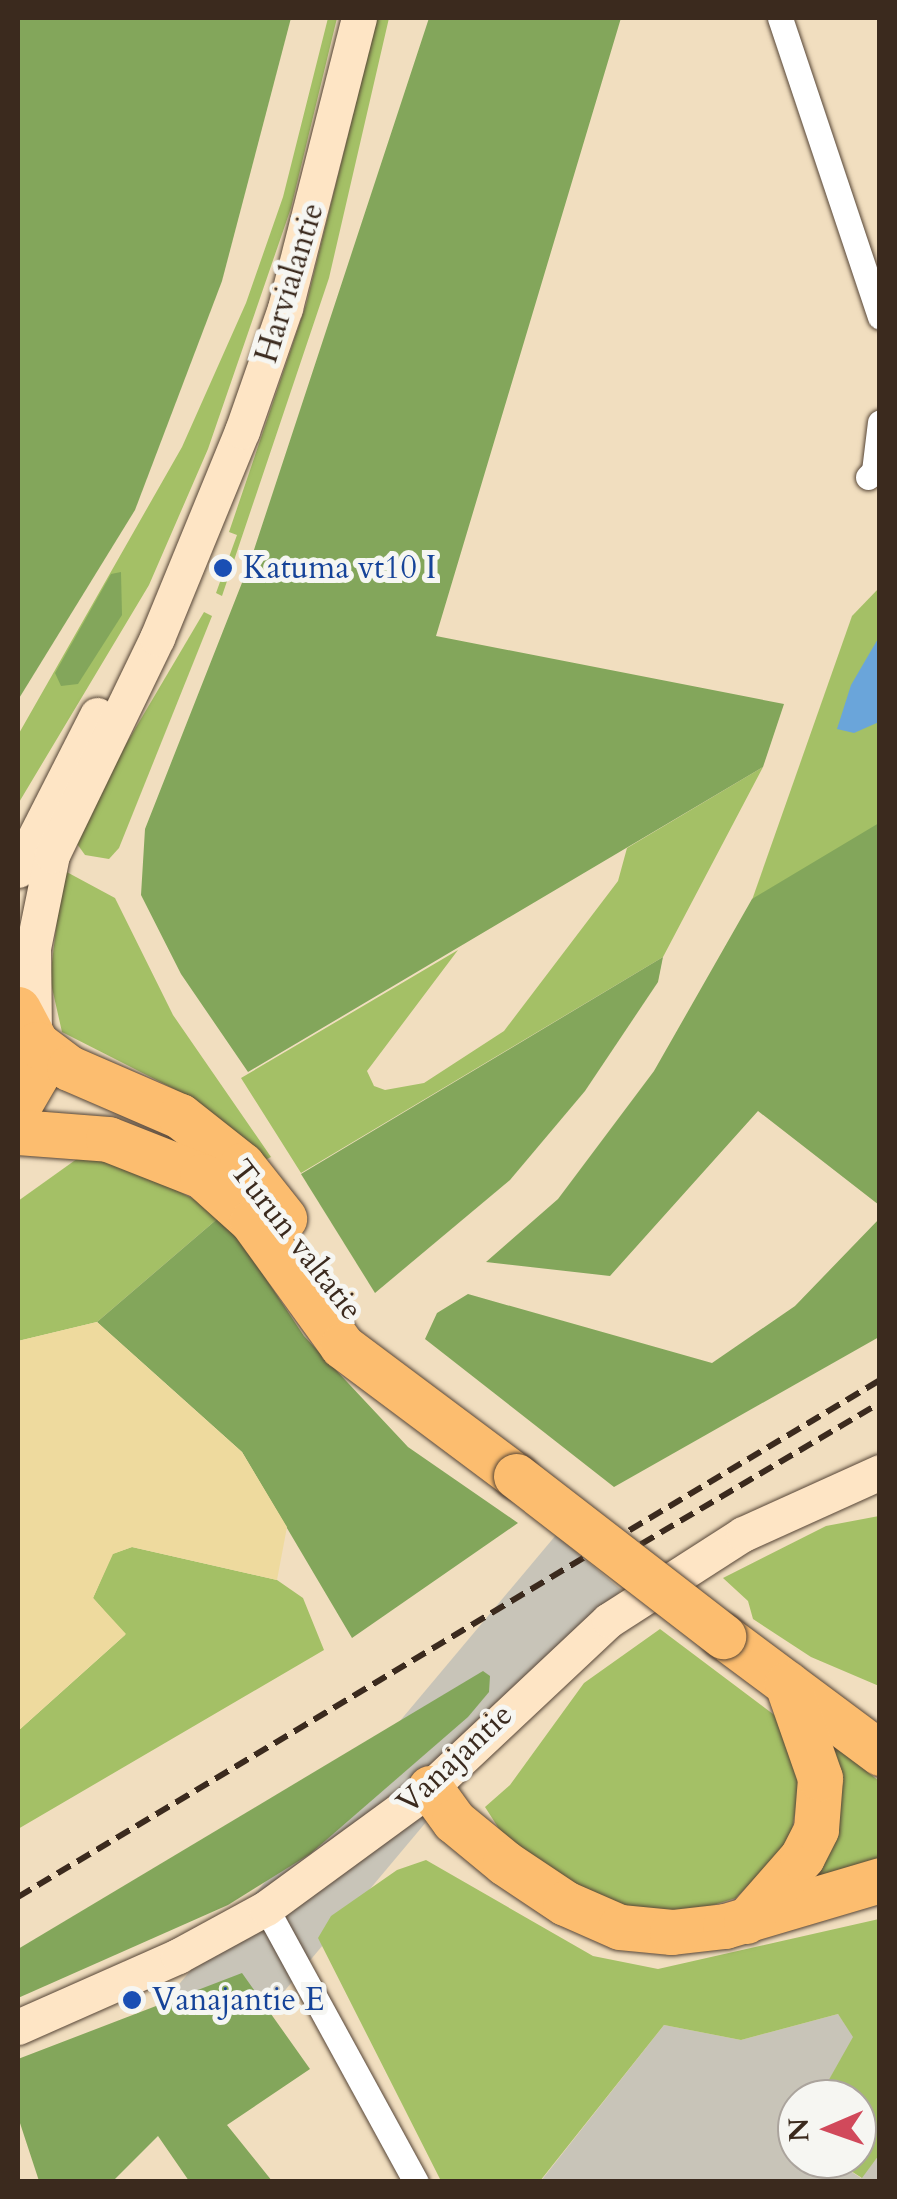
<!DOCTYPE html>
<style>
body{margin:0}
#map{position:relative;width:897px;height:2199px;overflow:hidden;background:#f1debf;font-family:Cardo,serif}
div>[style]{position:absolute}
.industrial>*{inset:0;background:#c8c4b8;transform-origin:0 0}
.green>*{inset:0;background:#a4c066}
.forest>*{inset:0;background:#83a65b}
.sand>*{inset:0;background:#eeda9e}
.water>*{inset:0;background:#6aa5da}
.roads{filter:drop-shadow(0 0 2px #564536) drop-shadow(0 0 2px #564536)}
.street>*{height:25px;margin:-12.5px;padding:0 12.5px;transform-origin:12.5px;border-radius:12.5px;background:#fff}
.secondary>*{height:35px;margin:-17.5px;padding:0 17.5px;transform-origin:17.5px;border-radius:17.5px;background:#fee5c5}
.highway>*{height:45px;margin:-22.5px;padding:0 22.5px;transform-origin:22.5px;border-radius:22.5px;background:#fcbd6f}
.rail>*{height:6px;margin-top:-3px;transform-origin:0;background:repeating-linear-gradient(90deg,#3b2a1e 0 15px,transparent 0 23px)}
.bridges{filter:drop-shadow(0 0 2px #564536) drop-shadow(0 0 2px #564536)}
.highway-bridge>*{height:45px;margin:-22.5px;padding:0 22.5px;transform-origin:22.5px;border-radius:22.5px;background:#fcbd6f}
.dots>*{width:28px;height:28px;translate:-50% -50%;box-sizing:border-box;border:5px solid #f6f6f2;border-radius:50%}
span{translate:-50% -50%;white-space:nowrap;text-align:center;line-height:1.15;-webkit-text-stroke:10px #f6f6f2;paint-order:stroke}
.street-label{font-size:32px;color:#3b2a1e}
.transit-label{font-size:32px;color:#164399}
.left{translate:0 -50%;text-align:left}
.frame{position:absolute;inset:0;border:20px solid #3b2a1e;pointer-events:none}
.north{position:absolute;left:777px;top:2079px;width:100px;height:100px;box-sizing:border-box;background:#f6f6f2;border:2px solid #aba49d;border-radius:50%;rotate:268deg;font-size:28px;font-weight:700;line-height:40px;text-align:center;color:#3b2a1e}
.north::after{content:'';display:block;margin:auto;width:35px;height:45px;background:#d1495b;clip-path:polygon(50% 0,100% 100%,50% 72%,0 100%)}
</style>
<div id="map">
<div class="industrial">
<i style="left:556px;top:1535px;width:85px;height:628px;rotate:40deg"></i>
<i style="clip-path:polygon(838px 2014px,854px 2037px,818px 2099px,797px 2099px,797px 2159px,832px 2159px,861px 2178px,879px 2155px,879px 2181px,540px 2182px,664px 2025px,741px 2040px)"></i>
</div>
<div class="green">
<i style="clip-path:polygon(328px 18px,337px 18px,291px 208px,208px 449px,149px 585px,18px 804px,18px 735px,182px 447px,246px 303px,283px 197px)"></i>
<i style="clip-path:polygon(377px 18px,389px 18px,329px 278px,222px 596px,216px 593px,237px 535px,229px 532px,306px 305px)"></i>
<i style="clip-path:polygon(879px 588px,879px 824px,752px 900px,852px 616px)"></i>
<i style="clip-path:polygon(204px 612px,212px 616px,119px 848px,109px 859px,85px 855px,75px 841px,109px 773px)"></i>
<i style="clip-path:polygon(763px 767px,663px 957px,301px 1173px,241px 1078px,458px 950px,367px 1071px,374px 1086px,385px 1090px,424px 1083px,504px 1031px,618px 881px,627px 848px)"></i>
<i style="clip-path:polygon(63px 870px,115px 898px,173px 1015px,271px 1157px,263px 1161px,176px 1090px,62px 1032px,50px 979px)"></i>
<i style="clip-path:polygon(81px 1156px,115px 1159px,223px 1214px,97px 1322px,18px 1341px,18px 1201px)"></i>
<i style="clip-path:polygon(879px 1516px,880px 1516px,879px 1686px,811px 1657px,753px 1619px,748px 1601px,723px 1578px,826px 1526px)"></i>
<i style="clip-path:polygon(132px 1547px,277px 1580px,303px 1598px,324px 1650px,18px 1829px,18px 1731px,125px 1635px,93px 1598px,112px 1554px)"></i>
<i style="clip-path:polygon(660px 1629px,781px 1720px,800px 1783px,790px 1842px,736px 1898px,681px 1915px,596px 1900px,503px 1835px,485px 1807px,510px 1785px,584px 1683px)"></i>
<i style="clip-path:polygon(834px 1745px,879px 1781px,879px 1868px,800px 1878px)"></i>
<i style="clip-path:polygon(426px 1860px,593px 1956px,658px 1969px,879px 1919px,879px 2155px,862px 2178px,832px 2159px,857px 2159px,857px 2099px,818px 2099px,853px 2037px,838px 2014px,741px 2040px,664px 2025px,540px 2181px,441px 2181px,318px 1938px,331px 1916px,397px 1870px)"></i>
</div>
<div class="forest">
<i style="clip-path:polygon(18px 18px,291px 18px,222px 281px,135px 510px,18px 700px)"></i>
<i style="clip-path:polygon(429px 18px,621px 18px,436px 636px,784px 704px,763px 767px,248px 1072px,181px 974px,141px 895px,145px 829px,249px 565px)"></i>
<i style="clip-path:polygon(121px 572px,122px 615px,78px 684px,61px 686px,55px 673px,111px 574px)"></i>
<i style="clip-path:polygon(879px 823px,879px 1205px,758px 1111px,610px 1276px,486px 1262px,558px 1199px,654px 1071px,752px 899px)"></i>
<i style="clip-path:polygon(663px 957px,658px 982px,585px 1091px,510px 1180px,375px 1293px,301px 1174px)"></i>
<i style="clip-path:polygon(223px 1214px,304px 1336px,408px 1447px,518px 1523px,352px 1638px,242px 1452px,97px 1322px)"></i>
<i style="clip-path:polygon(879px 1219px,879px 1337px,614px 1487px,425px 1339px,437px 1313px,468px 1294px,712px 1363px,795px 1306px)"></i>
<i style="clip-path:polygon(483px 1671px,490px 1676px,489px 1692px,468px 1717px,310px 1854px,228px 1905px,18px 1998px,18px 1949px)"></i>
<i style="clip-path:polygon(242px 1973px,310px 2069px,227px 2125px,272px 2181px,189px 2181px,158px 2136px,113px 2181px,39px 2181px,18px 2117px,18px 2059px)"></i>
</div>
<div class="sand">
<i style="clip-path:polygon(97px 1322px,242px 1452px,287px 1527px,277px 1580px,132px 1547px,113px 1554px,93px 1598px,126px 1634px,18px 1731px,18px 1341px)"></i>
</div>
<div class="water">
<i style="clip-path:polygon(879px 637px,879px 722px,854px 733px,837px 729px,851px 685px)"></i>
</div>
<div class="roads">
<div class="street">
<i style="left:780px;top:18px;width:315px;rotate:71.5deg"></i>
<i style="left:868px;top:477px;width:8px;rotate:-45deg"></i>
<i style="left:874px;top:471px;width:49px;rotate:-83deg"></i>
<i style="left:266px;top:1908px;width:312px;rotate:61.3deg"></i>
</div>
<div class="secondary">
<i style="left:18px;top:870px;width:174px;rotate:-63deg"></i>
<i style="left:34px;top:1039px;width:91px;rotate:-90.6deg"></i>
<i style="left:33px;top:948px;width:95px;rotate:-78.5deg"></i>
<i style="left:52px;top:855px;width:241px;rotate:-64.2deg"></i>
<i style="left:157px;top:638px;width:224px;rotate:-67.7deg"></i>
<i style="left:242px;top:431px;width:130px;rotate:-70.7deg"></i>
<i style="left:285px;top:308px;width:299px;rotate:-75.7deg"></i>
<i style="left:18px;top:2027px;width:175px;rotate:-23.9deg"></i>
<i style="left:178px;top:1956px;width:100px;rotate:-28.6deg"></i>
<i style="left:266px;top:1908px;width:203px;rotate:-36.2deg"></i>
<i style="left:430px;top:1788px;width:245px;rotate:-43.2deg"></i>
<i style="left:609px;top:1620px;width:159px;rotate:-32.7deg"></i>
<i style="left:743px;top:1534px;width:150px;rotate:-24.3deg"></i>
</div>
<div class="highway">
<i style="left:18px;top:1009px;width:40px;rotate:62deg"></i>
<i style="left:37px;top:1044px;width:25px;rotate:83deg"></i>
<i style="left:40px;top:1069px;width:44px;rotate:120.1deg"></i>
<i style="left:37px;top:1044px;width:40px;rotate:37deg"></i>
<i style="left:69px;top:1068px;width:121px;rotate:23.4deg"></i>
<i style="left:180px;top:1116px;width:79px;rotate:38.3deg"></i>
<i style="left:242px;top:1165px;width:68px;rotate:51.6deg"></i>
<i style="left:18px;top:1132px;width:90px;rotate:4.4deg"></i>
<i style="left:108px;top:1139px;width:101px;rotate:21.5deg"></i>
<i style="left:202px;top:1176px;width:67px;rotate:42deg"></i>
<i style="left:252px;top:1221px;width:154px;rotate:54.2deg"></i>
<i style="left:342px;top:1346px;width:217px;rotate:36.8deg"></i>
<i style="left:723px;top:1636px;width:196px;rotate:36.7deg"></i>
<i style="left:430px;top:1788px;width:41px;rotate:54deg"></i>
<i style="left:454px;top:1821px;width:66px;rotate:39.5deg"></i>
<i style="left:505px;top:1863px;width:72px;rotate:33.7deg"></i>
<i style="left:565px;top:1903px;width:60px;rotate:23.6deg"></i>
<i style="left:620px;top:1927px;width:52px;rotate:5.5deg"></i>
<i style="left:672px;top:1932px;width:53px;rotate:-6.5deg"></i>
<i style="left:725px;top:1926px;width:162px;rotate:-16.5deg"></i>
<i style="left:746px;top:1921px;width:85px;rotate:-48.8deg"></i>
<i style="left:802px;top:1857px;width:31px;rotate:-63deg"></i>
<i style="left:816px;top:1829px;width:51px;rotate:-85.5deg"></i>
<i style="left:820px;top:1778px;width:100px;rotate:-109.3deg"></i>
</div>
</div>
<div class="rail">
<i style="left:621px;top:1556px;width:301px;rotate:-30.6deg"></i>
<i style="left:18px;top:1897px;width:1005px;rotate:-30.95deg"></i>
</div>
<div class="bridges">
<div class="highway-bridge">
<i style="left:516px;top:1476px;width:262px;rotate:37.7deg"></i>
</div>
</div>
<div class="dots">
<i style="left:223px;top:568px;background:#1a4fb4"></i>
<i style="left:132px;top:2000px;background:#1a4fb4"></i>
</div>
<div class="street-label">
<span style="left:290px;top:283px;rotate:-73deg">Harvialantie</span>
<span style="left:296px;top:1240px;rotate:52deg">Turun valtatie</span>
<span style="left:455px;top:1759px;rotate:-43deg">Vanajantie</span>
</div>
<div class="transit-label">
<span class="left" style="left:243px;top:568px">Katuma vt10 I</span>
<span class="left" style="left:152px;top:2000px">Vanajantie E</span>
</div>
<div class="frame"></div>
<div class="north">N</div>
</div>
